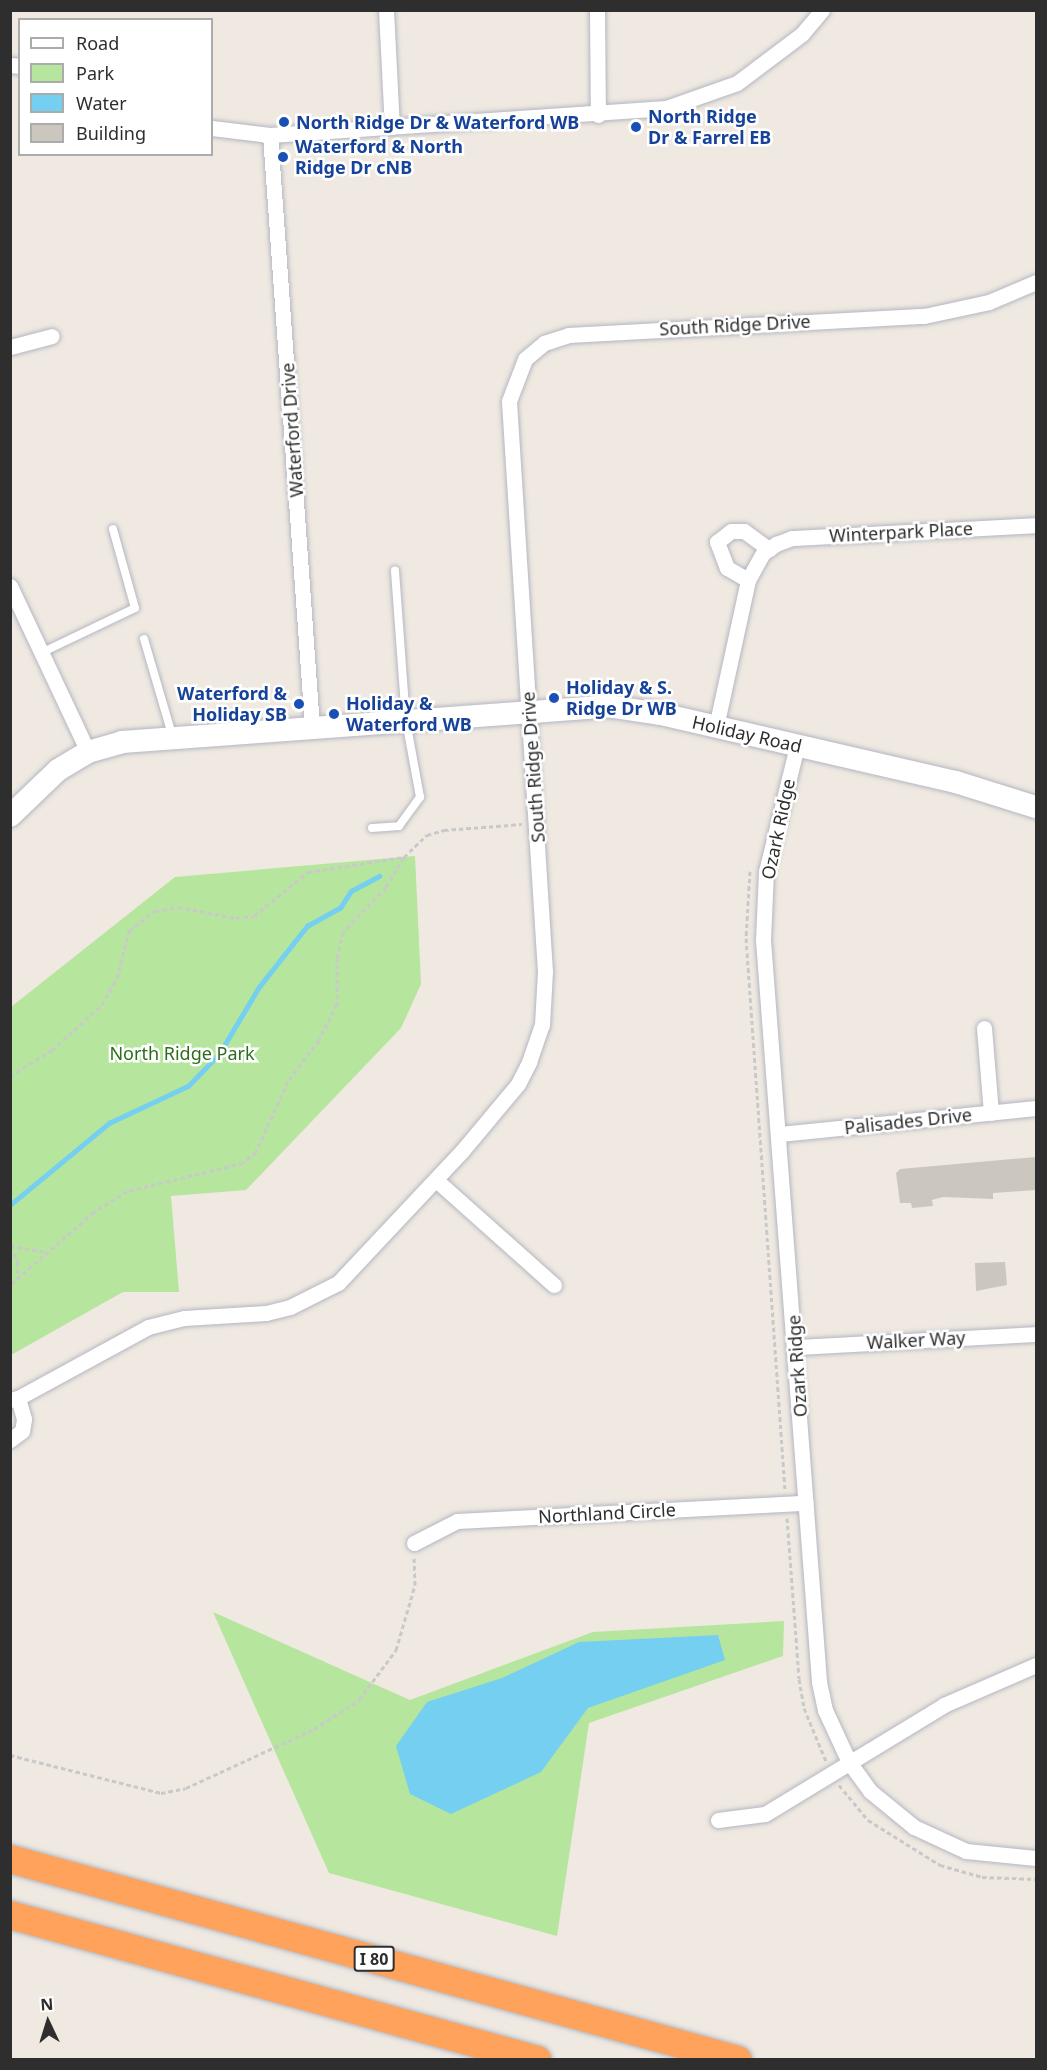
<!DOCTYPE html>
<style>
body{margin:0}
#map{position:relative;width:1047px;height:2070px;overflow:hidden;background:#efe9e1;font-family:"Noto Sans",sans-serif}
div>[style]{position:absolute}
.green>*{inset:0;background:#b6e59e}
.water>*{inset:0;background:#75cff0}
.stream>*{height:4.5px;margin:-2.25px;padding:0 2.25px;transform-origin:2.25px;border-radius:2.25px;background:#75cff0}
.building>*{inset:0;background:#cbc7bf}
.path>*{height:3px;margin-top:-1.5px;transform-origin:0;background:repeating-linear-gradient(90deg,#c9c9c9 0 4.5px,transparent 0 7.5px)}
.roads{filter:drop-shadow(0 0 2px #b4b7c1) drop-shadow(0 0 2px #b4b7c1)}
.lane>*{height:8px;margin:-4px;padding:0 4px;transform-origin:4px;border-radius:4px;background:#fff}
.street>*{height:15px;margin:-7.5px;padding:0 7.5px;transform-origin:7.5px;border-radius:7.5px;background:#fff}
.secondary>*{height:22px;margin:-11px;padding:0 11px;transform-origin:11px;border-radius:11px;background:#fff}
.highway>*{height:28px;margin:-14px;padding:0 14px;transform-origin:14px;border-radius:14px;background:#ffa35c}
.dots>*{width:16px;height:16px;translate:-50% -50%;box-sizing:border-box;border:3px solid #fff;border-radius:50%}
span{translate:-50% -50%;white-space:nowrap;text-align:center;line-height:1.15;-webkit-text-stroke:5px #fff;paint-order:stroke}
.shield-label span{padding:2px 4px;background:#fff;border:2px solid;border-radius:4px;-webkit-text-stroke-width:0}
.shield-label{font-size:16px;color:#2e2e2e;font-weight:700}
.transit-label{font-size:18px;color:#164399;font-weight:700}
.left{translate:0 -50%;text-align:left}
.right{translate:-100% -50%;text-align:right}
.street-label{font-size:18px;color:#2e2e2e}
.park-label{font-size:18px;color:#2c6e1b}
.frame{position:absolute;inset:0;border:12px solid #2e2e2e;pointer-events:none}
.legend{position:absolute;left:18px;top:18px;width:195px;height:138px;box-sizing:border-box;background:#fff;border:2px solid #ababab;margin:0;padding:8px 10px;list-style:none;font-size:18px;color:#2e2e2e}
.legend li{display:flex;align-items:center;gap:12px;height:30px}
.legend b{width:30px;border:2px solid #ababab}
.north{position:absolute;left:18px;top:1992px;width:60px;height:60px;-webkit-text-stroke:4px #fff;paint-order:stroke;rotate:356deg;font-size:16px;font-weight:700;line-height:24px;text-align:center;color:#2e2e2e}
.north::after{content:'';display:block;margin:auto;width:21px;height:27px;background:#2e2e2e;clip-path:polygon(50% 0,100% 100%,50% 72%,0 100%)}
</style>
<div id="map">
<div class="green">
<i style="clip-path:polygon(415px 856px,421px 984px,401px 1028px,246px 1190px,171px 1196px,179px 1292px,123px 1292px,11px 1355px,11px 1007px,175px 877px)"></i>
<i style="clip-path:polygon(213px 1612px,410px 1700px,593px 1632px,784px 1621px,783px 1656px,589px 1723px,557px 1936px,329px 1873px)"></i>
</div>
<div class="water">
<i style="clip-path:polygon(718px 1635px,725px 1660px,588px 1708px,541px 1772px,451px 1814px,410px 1794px,396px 1746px,427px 1702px,502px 1678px,579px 1642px)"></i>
</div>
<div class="stream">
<i style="left:10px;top:1205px;width:129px;rotate:-39.6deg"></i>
<i style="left:109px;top:1123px;width:87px;rotate:-25.1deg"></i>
<i style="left:188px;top:1086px;width:45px;rotate:-45.9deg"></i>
<i style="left:219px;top:1054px;width:78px;rotate:-59.2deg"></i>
<i style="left:259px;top:987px;width:78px;rotate:-51.8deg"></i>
<i style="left:307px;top:926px;width:38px;rotate:-29deg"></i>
<i style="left:340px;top:908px;width:20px;rotate:-57deg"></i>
<i style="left:351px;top:891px;width:32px;rotate:-28deg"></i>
</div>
<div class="building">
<i style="clip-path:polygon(1036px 1157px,1036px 1190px,993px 1193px,993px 1199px,943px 1197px,932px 1200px,933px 1206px,912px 1208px,911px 1203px,900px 1203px,896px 1173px,900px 1169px)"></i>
<i style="clip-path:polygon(1005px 1262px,1007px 1285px,976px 1291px,975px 1263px)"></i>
</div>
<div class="path">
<i style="left:404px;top:857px;width:32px;rotate:-44deg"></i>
<i style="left:427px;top:835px;width:18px;rotate:-16deg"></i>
<i style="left:444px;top:830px;width:78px;rotate:-4.4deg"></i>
<i style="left:750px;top:871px;width:67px;rotate:93.4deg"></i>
<i style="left:746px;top:938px;width:553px;rotate:85.96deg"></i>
<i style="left:10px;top:1076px;width:49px;rotate:-31.8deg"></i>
<i style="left:52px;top:1050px;width:67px;rotate:-42deg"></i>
<i style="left:102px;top:1005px;width:31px;rotate:-61deg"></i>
<i style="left:117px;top:978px;width:49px;rotate:-75.7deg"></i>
<i style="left:129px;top:931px;width:33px;rotate:-38deg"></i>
<i style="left:155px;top:911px;width:23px;rotate:-10deg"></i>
<i style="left:178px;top:907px;width:59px;rotate:10.7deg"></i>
<i style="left:236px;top:918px;width:18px;rotate:-6deg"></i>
<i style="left:254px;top:916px;width:70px;rotate:-39.2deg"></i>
<i style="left:308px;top:872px;width:97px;rotate:-8.9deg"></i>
<i style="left:404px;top:857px;width:35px;rotate:121deg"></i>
<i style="left:386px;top:887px;width:62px;rotate:133.7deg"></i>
<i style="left:343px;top:932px;width:26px;rotate:103deg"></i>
<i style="left:337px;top:957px;width:47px;rotate:90deg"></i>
<i style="left:337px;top:1004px;width:40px;rotate:116.6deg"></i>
<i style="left:319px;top:1040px;width:51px;rotate:127.1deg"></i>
<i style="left:288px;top:1081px;width:78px;rotate:114.3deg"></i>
<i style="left:256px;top:1152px;width:17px;rotate:140deg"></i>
<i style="left:243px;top:1163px;width:119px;rotate:166.4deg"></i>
<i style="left:127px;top:1191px;width:39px;rotate:148deg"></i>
<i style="left:94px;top:1212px;width:111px;rotate:139deg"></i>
<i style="left:10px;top:1246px;width:37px;rotate:9deg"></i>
<i style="left:10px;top:1247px;width:16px;rotate:60deg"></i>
<i style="left:18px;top:1261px;width:15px;rotate:94deg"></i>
<i style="left:787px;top:1518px;width:161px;rotate:85.7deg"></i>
<i style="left:799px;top:1679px;width:29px;rotate:80deg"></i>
<i style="left:804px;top:1708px;width:57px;rotate:67.5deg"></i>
<i style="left:10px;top:1755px;width:156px;rotate:14.1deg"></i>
<i style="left:161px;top:1793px;width:25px;rotate:-11deg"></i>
<i style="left:186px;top:1788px;width:141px;rotate:-24.7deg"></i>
<i style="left:314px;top:1729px;width:54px;rotate:-32.8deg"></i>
<i style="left:359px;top:1700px;width:62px;rotate:-53.5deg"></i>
<i style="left:396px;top:1650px;width:68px;rotate:-73.7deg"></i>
<i style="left:415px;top:1585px;width:28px;rotate:-92deg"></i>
<i style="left:839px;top:1785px;width:45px;rotate:50.4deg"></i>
<i style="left:868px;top:1820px;width:85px;rotate:32deg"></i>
<i style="left:940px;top:1865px;width:44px;rotate:15.9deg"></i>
<i style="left:982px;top:1877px;width:54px;rotate:2.1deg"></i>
</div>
<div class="roads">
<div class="lane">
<i style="left:144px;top:639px;width:100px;rotate:73.7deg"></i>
<i style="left:41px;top:653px;width:104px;rotate:-25.6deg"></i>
<i style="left:135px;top:608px;width:82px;rotate:-105.6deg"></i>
<i style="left:372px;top:828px;width:27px;rotate:-4deg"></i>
<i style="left:399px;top:826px;width:36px;rotate:-54deg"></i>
<i style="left:420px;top:797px;width:77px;rotate:-100.4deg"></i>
<i style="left:406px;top:721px;width:151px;rotate:-94.2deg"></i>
</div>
<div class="street">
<i style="left:386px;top:10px;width:117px;rotate:87.1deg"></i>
<i style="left:597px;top:10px;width:105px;rotate:89.5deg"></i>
<i style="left:10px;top:65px;width:10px;rotate:6deg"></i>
<i style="left:212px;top:128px;width:58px;rotate:6.9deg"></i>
<i style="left:270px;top:135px;width:397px;rotate:-3.9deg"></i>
<i style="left:666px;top:108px;width:75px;rotate:-19.4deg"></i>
<i style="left:737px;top:83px;width:81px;rotate:-37deg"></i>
<i style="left:802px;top:34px;width:31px;rotate:-50deg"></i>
<i style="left:270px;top:135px;width:592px;rotate:85.94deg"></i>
<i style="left:10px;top:347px;width:43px;rotate:-14.7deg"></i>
<i style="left:748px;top:580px;width:24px;rotate:-150deg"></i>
<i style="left:727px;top:568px;width:28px;rotate:-111deg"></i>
<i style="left:717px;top:542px;width:18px;rotate:-38deg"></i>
<i style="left:731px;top:531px;width:13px"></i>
<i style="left:744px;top:531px;width:31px;rotate:36deg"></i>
<i style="left:10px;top:586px;width:183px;rotate:64.8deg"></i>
<i style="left:716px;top:727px;width:150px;rotate:-77.7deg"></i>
<i style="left:748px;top:580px;width:31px;rotate:-61deg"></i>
<i style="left:763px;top:553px;width:16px;rotate:-35deg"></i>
<i style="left:776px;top:544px;width:17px;rotate:-21deg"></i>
<i style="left:792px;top:538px;width:244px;rotate:-3deg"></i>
<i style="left:797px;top:746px;width:129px;rotate:103.9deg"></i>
<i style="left:766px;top:871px;width:69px;rotate:92.5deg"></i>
<i style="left:763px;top:940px;width:744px;rotate:85.68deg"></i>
<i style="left:819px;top:1682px;width:29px;rotate:78deg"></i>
<i style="left:825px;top:1710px;width:57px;rotate:65.2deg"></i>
<i style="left:849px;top:1762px;width:36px;rotate:54deg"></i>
<i style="left:870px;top:1791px;width:57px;rotate:39.3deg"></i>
<i style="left:914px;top:1827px;width:57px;rotate:24.8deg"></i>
<i style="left:966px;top:1851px;width:70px;rotate:5.7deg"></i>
<i style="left:984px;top:1028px;width:85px;rotate:85.3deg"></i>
<i style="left:780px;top:1134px;width:257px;rotate:-5.8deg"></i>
<i style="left:436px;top:1180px;width:158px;rotate:41.7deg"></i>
<i style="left:796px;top:1347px;width:240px;rotate:-3.1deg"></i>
<i style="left:18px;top:1398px;width:148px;rotate:-28.6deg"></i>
<i style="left:148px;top:1327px;width:37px;rotate:-14deg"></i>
<i style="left:184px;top:1318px;width:82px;rotate:-3.5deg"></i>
<i style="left:266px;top:1313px;width:25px;rotate:-14deg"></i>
<i style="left:290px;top:1307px;width:54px;rotate:-26.6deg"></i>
<i style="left:338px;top:1283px;width:181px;rotate:-46.8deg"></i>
<i style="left:462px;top:1151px;width:87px;rotate:-50.1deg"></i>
<i style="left:518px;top:1084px;width:25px;rotate:-63deg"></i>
<i style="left:529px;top:1062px;width:39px;rotate:-71deg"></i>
<i style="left:542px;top:1025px;width:53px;rotate:-86.8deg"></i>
<i style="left:545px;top:972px;width:572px;rotate:-93.61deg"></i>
<i style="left:509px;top:401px;width:45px;rotate:-69.1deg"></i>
<i style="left:525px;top:359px;width:25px;rotate:-40deg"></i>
<i style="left:544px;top:343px;width:25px;rotate:-18deg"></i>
<i style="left:568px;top:335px;width:357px;rotate:-3.1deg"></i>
<i style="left:924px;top:316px;width:66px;rotate:-12.2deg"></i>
<i style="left:989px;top:302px;width:51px;rotate:-23.1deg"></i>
<i style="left:10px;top:1400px;width:8px;rotate:-14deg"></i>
<i style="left:18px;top:1398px;width:22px;rotate:74deg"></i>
<i style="left:24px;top:1419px;width:12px;rotate:99deg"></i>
<i style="left:22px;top:1431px;width:15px;rotate:143deg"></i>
<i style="left:414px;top:1543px;width:48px;rotate:-27.1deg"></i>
<i style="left:457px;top:1521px;width:349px;rotate:-3deg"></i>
<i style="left:718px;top:1820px;width:47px;rotate:-7.3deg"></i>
<i style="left:765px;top:1814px;width:210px;rotate:-31.3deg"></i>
<i style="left:944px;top:1705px;width:100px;rotate:-23.5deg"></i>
</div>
<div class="secondary">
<i style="left:10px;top:816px;width:66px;rotate:-43.8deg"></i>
<i style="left:58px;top:770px;width:35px;rotate:-31deg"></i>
<i style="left:88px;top:752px;width:35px;rotate:-16deg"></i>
<i style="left:122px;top:742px;width:486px;rotate:-4.2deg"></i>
<i style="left:607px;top:706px;width:55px;rotate:8.4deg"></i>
<i style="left:661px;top:714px;width:303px;rotate:13deg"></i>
<i style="left:956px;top:782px;width:84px;rotate:17.4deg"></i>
</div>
<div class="highway">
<i style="left:10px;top:1859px;width:755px;rotate:15.43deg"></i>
<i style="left:10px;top:1915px;width:547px;rotate:15.38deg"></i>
</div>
</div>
<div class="dots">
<i style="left:284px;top:122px;background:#1a4fb4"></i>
<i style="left:636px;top:127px;background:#1a4fb4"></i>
<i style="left:283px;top:157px;background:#1a4fb4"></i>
<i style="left:554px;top:698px;background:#1a4fb4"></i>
<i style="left:299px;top:704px;background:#1a4fb4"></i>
<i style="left:334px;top:714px;background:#1a4fb4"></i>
</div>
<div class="shield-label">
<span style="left:374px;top:1959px">I 80</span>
</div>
<div class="transit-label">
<span class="left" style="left:648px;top:127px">North Ridge<br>Dr &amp; Farrel EB</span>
<span class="left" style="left:296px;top:122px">North Ridge Dr &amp; Waterford WB</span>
<span class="left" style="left:295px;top:157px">Waterford &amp; North<br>Ridge Dr cNB</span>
<span class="left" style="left:566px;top:698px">Holiday &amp; S.<br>Ridge Dr WB</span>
<span class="right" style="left:287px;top:704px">Waterford &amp;<br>Holiday SB</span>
<span class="left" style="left:346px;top:714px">Holiday &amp;<br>Waterford WB</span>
</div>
<div class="street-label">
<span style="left:735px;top:325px;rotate:-3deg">South Ridge Drive</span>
<span style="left:292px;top:430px;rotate:-94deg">Waterford Drive</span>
<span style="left:901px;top:532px;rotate:-3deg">Winterpark Place</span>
<span style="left:747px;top:734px;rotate:13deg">Holiday Road</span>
<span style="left:533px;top:767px;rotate:-94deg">South Ridge Drive</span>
<span style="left:778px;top:829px;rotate:-78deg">Ozark Ridge</span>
<span style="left:908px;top:1121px;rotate:-6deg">Palisades Drive</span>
<span style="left:916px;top:1340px;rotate:-3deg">Walker Way</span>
<span style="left:797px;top:1366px;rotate:-94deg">Ozark Ridge</span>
<span style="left:607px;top:1513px;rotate:-3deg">Northland Circle</span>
</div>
<div class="park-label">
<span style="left:182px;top:1053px">North Ridge Park</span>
</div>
<div class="frame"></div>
<ul class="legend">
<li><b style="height:8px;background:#fff"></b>Road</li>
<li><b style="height:16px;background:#b6e59e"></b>Park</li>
<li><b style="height:16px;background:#75cff0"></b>Water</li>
<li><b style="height:16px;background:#cbc7bf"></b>Building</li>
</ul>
<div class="north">N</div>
</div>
